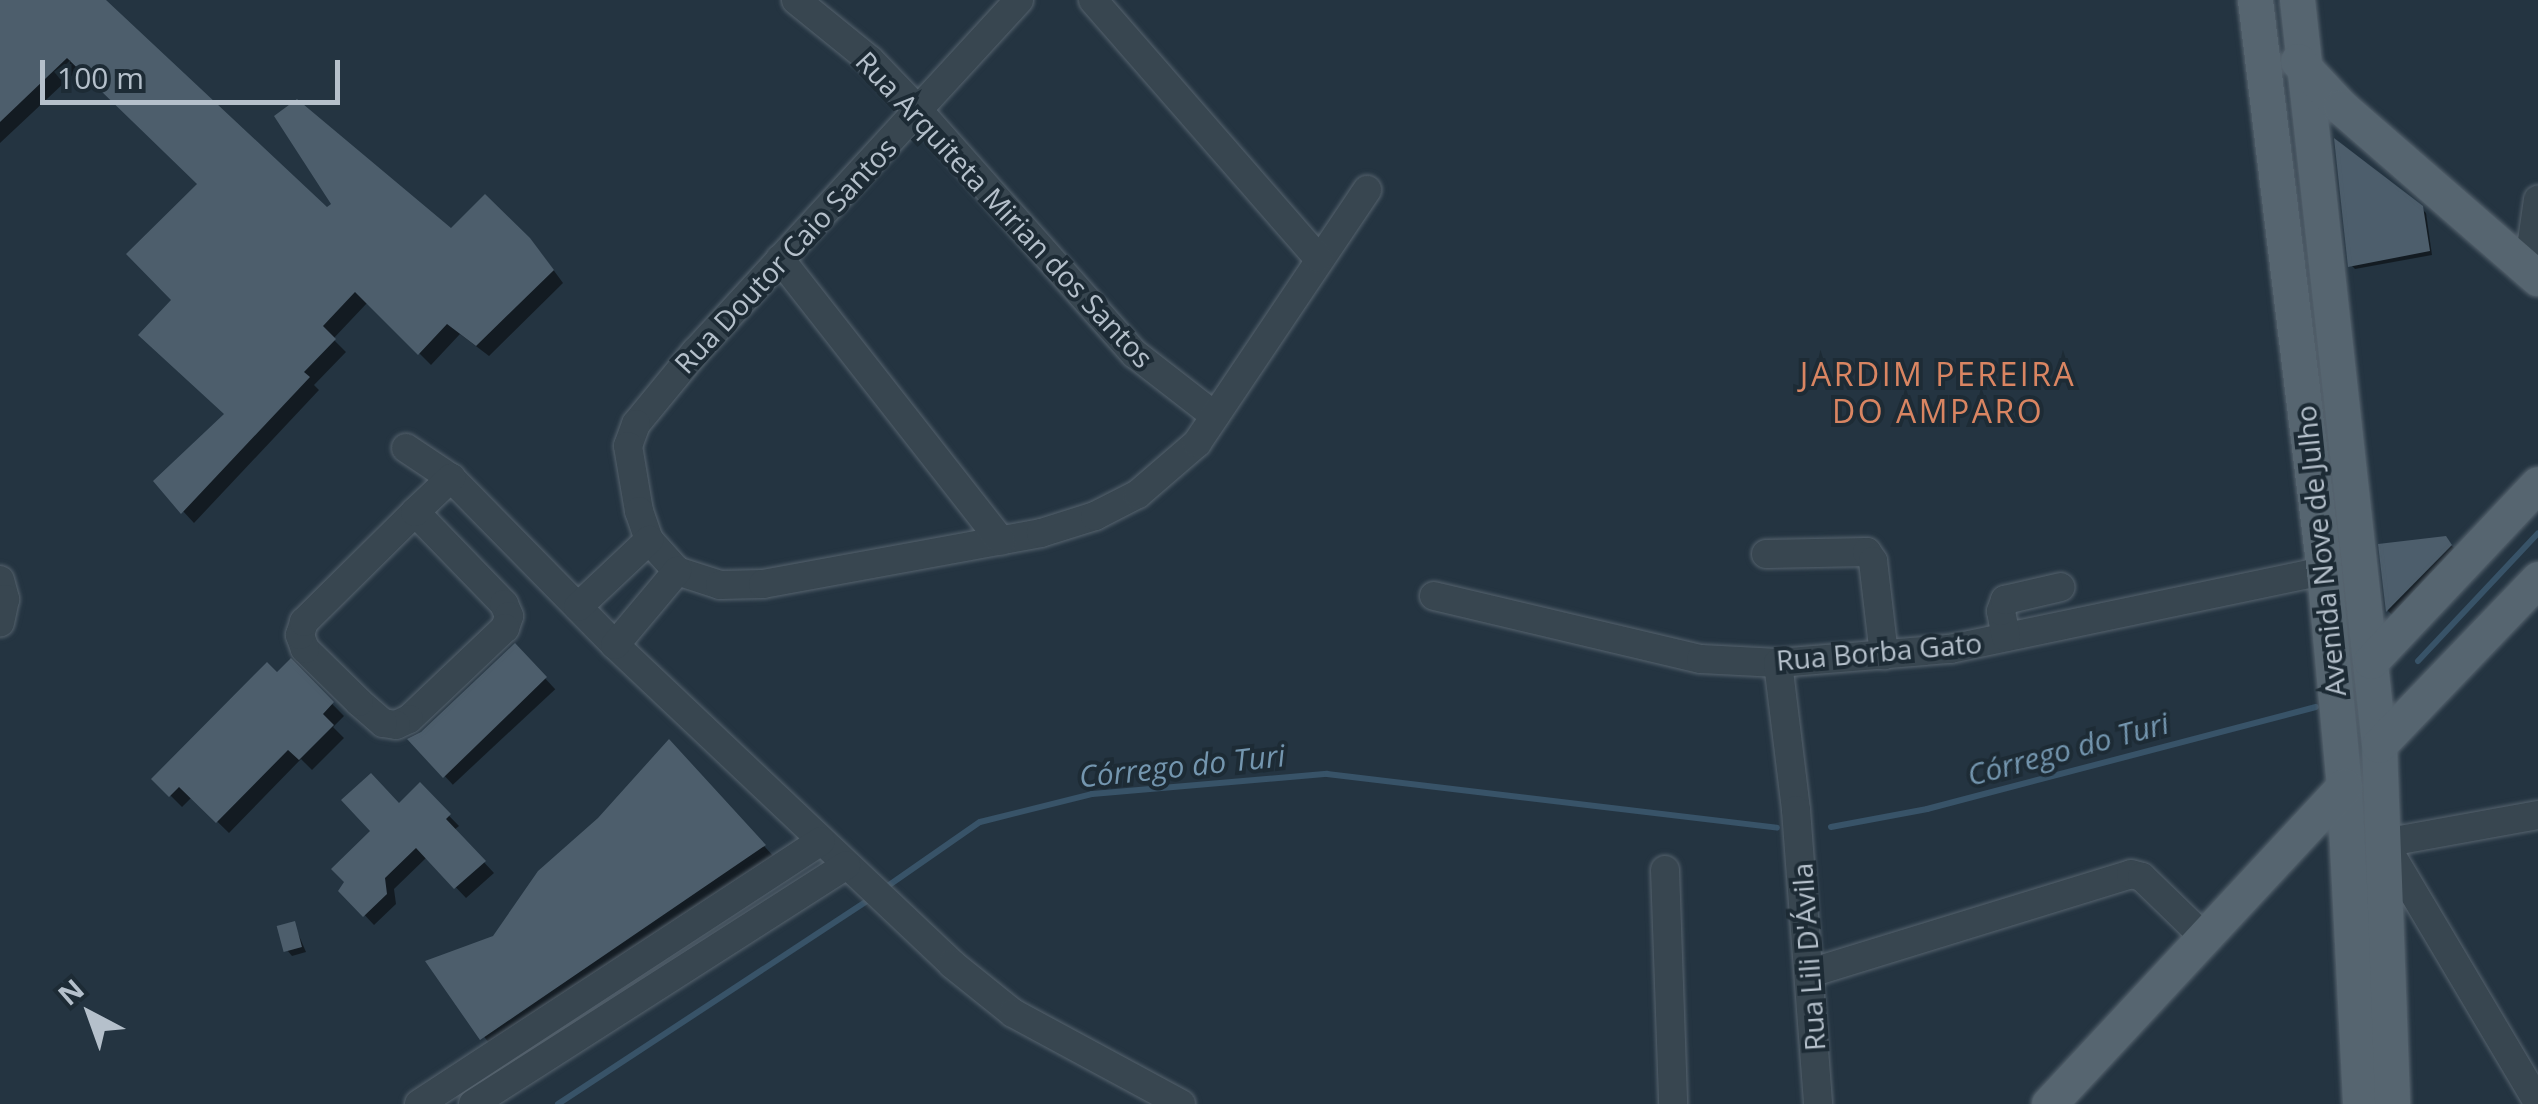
<!DOCTYPE html>
<meta charset="utf-8">
<style>
body{margin:0}
#map{position:relative;width:2538px;height:1104px;overflow:hidden;background:#243441;font-family:"Open Sans",sans-serif}
div>[style]{position:absolute}
.shadow>*{inset:0;background:#0007;transform-origin:0 0}
.stream>*{height:6px;margin:-3px;padding:0 3px;transform-origin:3px;border-radius:3px;background:#385368}
.building>*{inset:0;background:#4d5e6c;transform-origin:0 0}
.roads{filter:drop-shadow(0 0 2px #56636e) drop-shadow(0 0 2px #56636e)}
.minor>*{height:28px;margin:-14px;padding:0 14px;transform-origin:14px;border-radius:14px;background:#384650}
.major>*{height:35px;margin:-17.5px;padding:0 17.5px;transform-origin:17.5px;border-radius:17.5px;background:#566570}
span{translate:-50% -50%;white-space:nowrap;text-align:center;line-height:1.15;-webkit-text-stroke:8px #1d2b35;paint-order:stroke}
.street-label{font-size:28px;color:#b5c0cb}
.water-label{font-size:30px;color:#7496af;font-style:italic}
.quarter-label{font-size:32px;color:#d98562;letter-spacing:2.5px}
.north{position:absolute;left:40px;top:964px;width:100px;height:100px;-webkit-text-stroke:8px #1d2b35;paint-order:stroke;rotate:319deg;font-size:28px;font-weight:700;line-height:40px;text-align:center;color:#b5c0cb}
.north::after{content:'';display:block;margin:auto;width:35px;height:45px;background:#b5c0cb;clip-path:polygon(50% 0,100% 100%,50% 72%,0 100%)}
.scale{position:absolute;left:40px;top:60px;width:300px;height:45px;box-sizing:border-box;border:5px solid #b5c0cb;border-top:0;padding-left:12px;font-size:30px;line-height:35px;white-space:nowrap;color:#b5c0cb;-webkit-text-stroke:8px #1d2b35;paint-order:stroke}
</style>
<div id="map">
<div class="shadow">
<i style="clip-path:polygon(0 0,102px 0,327px 210px,452px 232px,485px 197px,541px 253px,563px 283px,489px 356px,460px 334px,431px 365px,368px 302px,333px 339px,346px 352px,314px 385px,319px 390px,194px 523px,156px 482px,227px 414px,175px 300px,200px 184px,80px 68px,0 143px)"></i>
<i style="clip-path:polygon(2421px 208px,2426px 213px,2432px 255px,2355px 269px,2351px 265px)"></i>
<i style="clip-path:polygon(2445px 539px,2454px 548px,2396px 619px,2388px 611px,2381px 546px)"></i>
<i style="left:515px;top:646px;width:59px;height:140px;rotate:47deg"></i>
<i style="clip-path:polygon(291px 662px,344px 716px,333px 727px,344px 738px,312px 770px,301px 759px,229px 833px,192px 797px,182px 807px,154px 779px)"></i>
<i style="clip-path:polygon(680px 754px,775px 858px,494px 1050px,429px 962px,494px 938px)"></i>
<i style="clip-path:polygon(420px 786px,459px 826px,454px 830px,494px 873px,466px 898px,427px 857px,394px 889px,396px 904px,374px 925px,342px 891px,399px 807px)"></i>
<i style="clip-path:polygon(294px 924px,306px 952px,292px 956px,287px 950px)"></i>
</div>
<div class="stream">
<i style="left:2418px;top:661px;width:175px;rotate:-46.8deg"></i>
<i style="left:1831px;top:827px;width:98px;rotate:-10.6deg"></i>
<i style="left:1927px;top:809px;width:402px;rotate:-14.7deg"></i>
<i style="left:882px;top:890px;width:119px;rotate:-34.8deg"></i>
<i style="left:980px;top:822px;width:115px;rotate:-14deg"></i>
<i style="left:1092px;top:794px;width:236px;rotate:-4.9deg"></i>
<i style="left:1327px;top:774px;width:453px;rotate:6.8deg"></i>
<i style="left:558px;top:1104px;width:376px;rotate:-33.3deg"></i>
</div>
<div class="building">
<i style="clip-path:polygon(0 0,106px 0,327px 207px,331px 204px,274px 116px,297px 99px,451px 228px,485px 194px,530px 238px,554px 270px,476px 346px,447px 324px,418px 355px,355px 292px,323px 326px,336px 339px,304px 372px,310px 377px,181px 514px,153px 481px,224px 414px,138px 335px,171px 300px,126px 254px,197px 184px,67px 58px,0 122px)"></i>
<i style="clip-path:polygon(2334px 138px,2423px 206px,2430px 251px,2348px 267px)"></i>
<i style="clip-path:polygon(2446px 536px,2452px 545px,2386px 612px,2378px 544px)"></i>
<i style="clip-path:polygon(515px 643px,547px 677px,443px 778px,407px 739px,421px 732px)"></i>
<i style="clip-path:polygon(291px 658px,334px 702px,323px 714px,334px 725px,299px 760px,288px 750px,216px 823px,179px 787px,169px 797px,151px 779px,267px 662px,277px 672px)"></i>
<i style="clip-path:polygon(669px 739px,766px 845px,480px 1040px,425px 961px,493px 936px,538px 871px,598px 818px)"></i>
<i style="clip-path:polygon(371px 773px,399px 803px,420px 782px,451px 814px,446px 819px,486px 861px,454px 889px,416px 848px,385px 878px,387px 894px,363px 917px,338px 891px,344px 882px,331px 869px,370px 831px,341px 800px)"></i>
<i style="left:295px;top:921px;width:27px;height:19px;rotate:75deg"></i>
</div>
<div class="roads">
<div class="minor">
<i style="left:796px;top:0;width:95px;rotate:39deg"></i>
<i style="left:870px;top:60px;width:69px;rotate:46.2deg"></i>
<i style="left:918px;top:110px;width:327px;rotate:48.4deg"></i>
<i style="left:1135px;top:354px;width:101px;rotate:37.8deg"></i>
<i style="left:1019px;top:0;width:477px;rotate:132.6deg"></i>
<i style="left:696px;top:351px;width:94px;rotate:129.4deg"></i>
<i style="left:636px;top:424px;width:23px;rotate:110deg"></i>
<i style="left:628px;top:446px;width:66px;rotate:80.4deg"></i>
<i style="left:639px;top:511px;width:31px;rotate:71deg"></i>
<i style="left:649px;top:540px;width:42px;rotate:47.9deg"></i>
<i style="left:677px;top:571px;width:45px;rotate:18deg"></i>
<i style="left:720px;top:585px;width:43px;rotate:-1.3deg"></i>
<i style="left:763px;top:584px;width:283px;rotate:-10.4deg"></i>
<i style="left:1041px;top:533px;width:57px;rotate:-17.5deg"></i>
<i style="left:1095px;top:516px;width:48px;rotate:-27.1deg"></i>
<i style="left:1138px;top:494px;width:78px;rotate:-40.8deg"></i>
<i style="left:1197px;top:443px;width:305px;rotate:-56.1deg"></i>
<i style="left:1093px;top:0;width:342px;rotate:48.9deg"></i>
<i style="left:780px;top:259px;width:358px;rotate:51.9deg"></i>
<i style="left:2528px;top:269px;width:70px;rotate:-81.8deg"></i>
<i style="left:406px;top:448px;width:54px;rotate:33.7deg"></i>
<i style="left:451px;top:478px;width:234px;rotate:45.5deg"></i>
<i style="left:615px;top:645px;width:464px;rotate:43.4deg"></i>
<i style="left:952px;top:964px;width:78px;rotate:38.8deg"></i>
<i style="left:1013px;top:1013px;width:191px;rotate:28.4deg"></i>
<i style="left:415px;top:512px;width:128px;rotate:45.9deg"></i>
<i style="left:504px;top:604px;width:13px;rotate:67deg"></i>
<i style="left:509px;top:616px;width:13px;rotate:108deg"></i>
<i style="left:505px;top:628px;width:132px;rotate:136.5deg"></i>
<i style="left:409px;top:719px;width:14px;rotate:155deg"></i>
<i style="left:396px;top:725px;width:13px;rotate:-171deg"></i>
<i style="left:383px;top:723px;width:32px;rotate:-139deg"></i>
<i style="left:359px;top:702px;width:76px;rotate:-135.5deg"></i>
<i style="left:305px;top:649px;width:15px;rotate:-110deg"></i>
<i style="left:300px;top:635px;width:14px;rotate:-73deg"></i>
<i style="left:304px;top:622px;width:156px;rotate:-44.7deg"></i>
<i style="left:415px;top:512px;width:50px;rotate:-43.4deg"></i>
<i style="left:1766px;top:554px;width:101px;rotate:-1.1deg"></i>
<i style="left:1867px;top:552px;width:11px;rotate:56deg"></i>
<i style="left:1873px;top:561px;width:95px;rotate:83.3deg"></i>
<i style="left:0;top:580px;width:20px;rotate:75deg"></i>
<i style="left:5px;top:599px;width:24px;rotate:102deg"></i>
<i style="left:1434px;top:596px;width:274px;rotate:13.3deg"></i>
<i style="left:1701px;top:659px;width:77px;rotate:3deg"></i>
<i style="left:1778px;top:663px;width:173px;rotate:-4.7deg"></i>
<i style="left:1950px;top:649px;width:382px;rotate:-11.8deg"></i>
<i style="left:578px;top:607px;width:98px;rotate:-43.3deg"></i>
<i style="left:2006px;top:637px;width:26px;rotate:-101deg"></i>
<i style="left:2001px;top:611px;width:12px;rotate:-70deg"></i>
<i style="left:2005px;top:600px;width:57px;rotate:-13.1deg"></i>
<i style="left:615px;top:645px;width:97px;rotate:-50deg"></i>
<i style="left:1778px;top:663px;width:148px;rotate:83deg"></i>
<i style="left:1796px;top:810px;width:295px;rotate:85.7deg"></i>
<i style="left:2538px;top:815px;width:157px;rotate:169.7deg"></i>
<i style="left:2384px;top:843px;width:301px;rotate:59.3deg"></i>
<i style="left:1665px;top:870px;width:234px;rotate:88deg"></i>
<i style="left:1810px;top:973px;width:336px;rotate:-17.1deg"></i>
<i style="left:2131px;top:874px;width:11px;rotate:15deg"></i>
<i style="left:2142px;top:877px;width:88px;rotate:44.1deg"></i>
<i style="left:419px;top:1104px;width:480px;rotate:-33.2deg"></i>
<i style="left:473px;top:1104px;width:443px;rotate:-32.6deg"></i>
</div>
<div class="major">
<i style="left:2255px;top:0;width:575px;rotate:83.11deg"></i>
<i style="left:2324px;top:571px;width:216px;rotate:84.7deg"></i>
<i style="left:2344px;top:786px;width:318px;rotate:87.1deg"></i>
<i style="left:2297px;top:0;width:749px;rotate:83.72deg"></i>
<i style="left:2379px;top:745px;width:359px;rotate:87.9deg"></i>
<i style="left:2298px;top:61px;width:63px;rotate:46.9deg"></i>
<i style="left:2341px;top:107px;width:261px;rotate:41deg"></i>
<i style="left:2371px;top:661px;width:243px;rotate:-46.7deg"></i>
<i style="left:2379px;top:745px;width:230px;rotate:-46.2deg"></i>
<i style="left:2049px;top:1104px;width:434px;rotate:-47.1deg"></i>
</div>
</div>
<div class="street-label">
<span style="left:1005px;top:209px;rotate:47deg">Rua Arquiteta Mirian dos Santos</span>
<span style="left:785px;top:255px;rotate:-47deg">Rua Doutor Caio Santos</span>
<span style="left:2320px;top:551px;rotate:-96deg">Avenida Nove de Julho</span>
<span style="left:1879px;top:651px;rotate:-5deg">Rua Borba Gato</span>
<span style="left:1808px;top:957px;rotate:-94deg">Rua Lili D'Ávila</span>
</div>
<div class="water-label">
<span style="left:2068px;top:749px;rotate:-15deg">Córrego do Turi</span>
<span style="left:1182px;top:766px;rotate:-6deg">Córrego do Turi</span>
</div>
<div class="quarter-label">
<span style="left:1938px;top:393px">JARDIM PEREIRA<br>DO AMPARO</span>
</div>
<div class="north">N</div>
<div class="scale">100 m</div>
</div>
